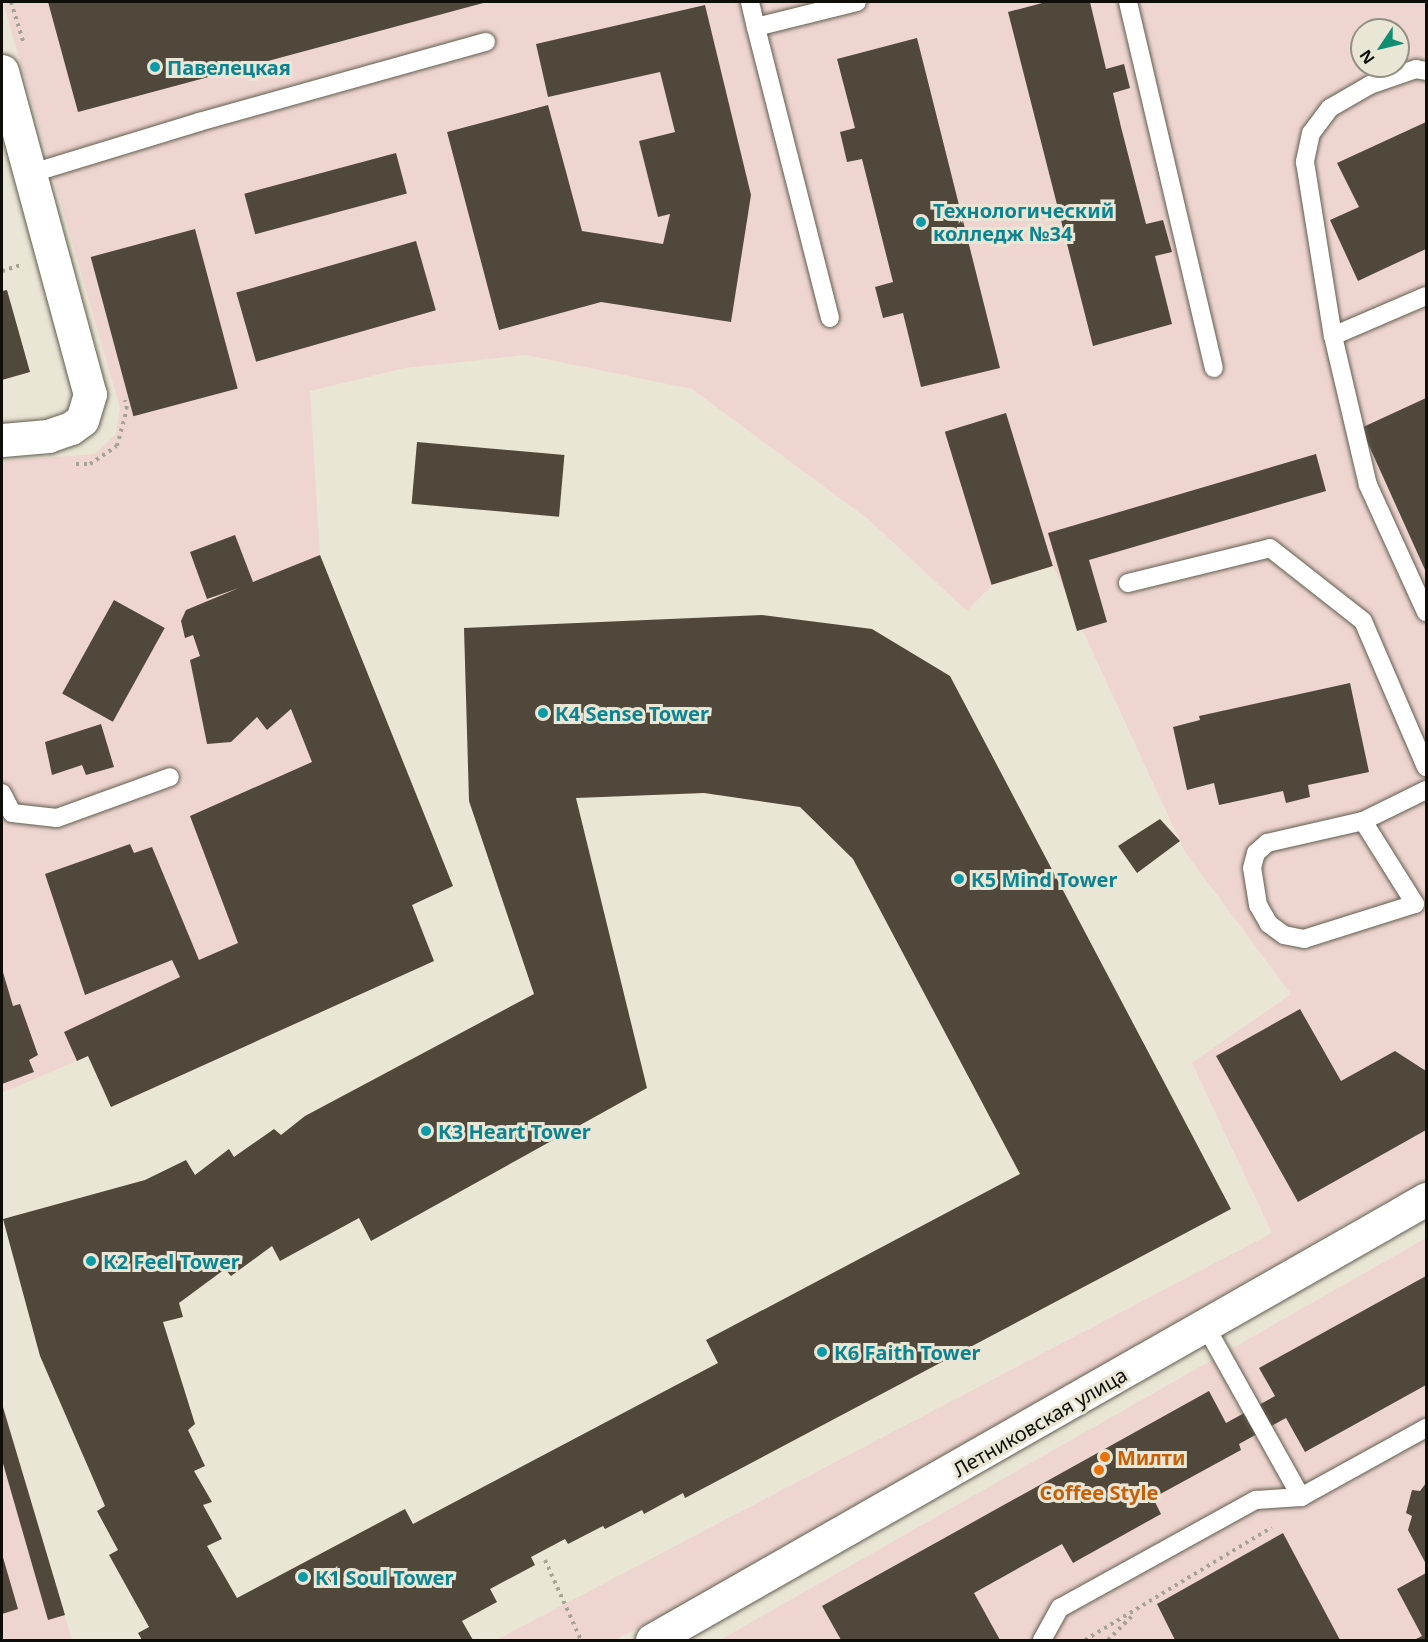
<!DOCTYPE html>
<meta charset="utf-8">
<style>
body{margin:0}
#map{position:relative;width:1428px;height:1642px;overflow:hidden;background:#eae6d5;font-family:"Noto Sans",sans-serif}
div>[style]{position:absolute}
.commercial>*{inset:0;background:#efd5d0}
.building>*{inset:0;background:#51483c;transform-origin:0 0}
.path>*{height:4px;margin-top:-2px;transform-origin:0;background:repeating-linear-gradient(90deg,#a6a395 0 3px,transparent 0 7.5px)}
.roads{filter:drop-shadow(0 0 2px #615d4f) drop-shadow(0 0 2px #615d4f)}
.service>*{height:18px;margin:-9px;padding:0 9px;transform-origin:9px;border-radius:9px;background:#fff}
.minor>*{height:33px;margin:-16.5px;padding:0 16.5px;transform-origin:16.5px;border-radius:16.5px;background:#fff}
.dots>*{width:16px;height:16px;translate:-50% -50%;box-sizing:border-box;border:3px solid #eae6d5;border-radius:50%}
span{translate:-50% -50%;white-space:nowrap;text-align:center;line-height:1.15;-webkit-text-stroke:6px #eae6d5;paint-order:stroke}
.culture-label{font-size:20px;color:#0d838f;font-weight:700}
.left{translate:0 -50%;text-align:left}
.street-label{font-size:20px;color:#0f0d08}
.food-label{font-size:20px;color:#c56008;font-weight:700}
.frame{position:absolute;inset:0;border:3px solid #0f0d08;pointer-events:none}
.north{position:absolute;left:1350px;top:18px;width:60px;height:60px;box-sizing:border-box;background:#eae6d5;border:2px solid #928f83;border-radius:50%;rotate:235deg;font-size:16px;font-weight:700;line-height:24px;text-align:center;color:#0f0d08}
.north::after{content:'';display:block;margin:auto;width:21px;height:27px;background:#118d72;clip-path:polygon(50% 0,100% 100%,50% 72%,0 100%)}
</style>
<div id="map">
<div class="commercial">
<i style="clip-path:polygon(evenodd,3px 2px,1426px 2px,1426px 1182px,1348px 1223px,763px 1563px,615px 1640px,496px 1640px,1272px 1233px,1192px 1063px,1291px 994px,1185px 852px,1053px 566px,992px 585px,967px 611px,868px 519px,692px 389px,526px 355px,405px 368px,310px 391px,320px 555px,453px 886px,413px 905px,434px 961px,111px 1107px,88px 1056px,2px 1093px,2px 461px,95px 454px,116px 434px,120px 408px,3px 2px,1362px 30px,1398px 30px,1398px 66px,1362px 66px,1362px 30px)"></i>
<i style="clip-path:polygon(1426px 1238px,1426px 1640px,720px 1640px)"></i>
<i style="clip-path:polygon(2px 1402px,65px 1615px,72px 1640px,2px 1640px)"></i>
</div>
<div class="building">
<i style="clip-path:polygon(48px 2px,487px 2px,78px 112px)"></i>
<i style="clip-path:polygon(1046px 2px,1090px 2px,1106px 69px,1124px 64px,1130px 88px,1113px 93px,1121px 127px,1146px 224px,1163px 220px,1172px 252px,1155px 256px,1172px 324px,1093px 346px,1008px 12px)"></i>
<i style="clip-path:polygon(705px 5px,751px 195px,731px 322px,601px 302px,499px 330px,447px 132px,548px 105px,582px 231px,663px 244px,670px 214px,658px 217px,639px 141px,675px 132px,660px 72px,548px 97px,536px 44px)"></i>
<i style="clip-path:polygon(917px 38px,1000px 368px,921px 387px,903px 313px,883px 318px,875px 287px,893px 282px,862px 159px,847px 162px,840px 132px,855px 128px,837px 59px)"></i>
<i style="clip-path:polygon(1426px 122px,1426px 249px,1358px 281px,1330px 220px,1359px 207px,1337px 163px)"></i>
<i style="left:396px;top:153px;width:42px;height:157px;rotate:75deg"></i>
<i style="left:195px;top:229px;width:165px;height:108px;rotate:75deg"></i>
<i style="left:416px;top:241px;width:72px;height:187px;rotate:74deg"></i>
<i style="clip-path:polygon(7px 290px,30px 372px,2px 380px,2px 291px)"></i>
<i style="clip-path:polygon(1426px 398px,1426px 572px,1361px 428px)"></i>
<i style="left:1006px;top:413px;width:160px;height:64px;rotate:73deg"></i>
<i style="left:417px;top:442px;width:148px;height:62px;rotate:5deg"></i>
<i style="clip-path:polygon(1316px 454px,1326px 491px,1089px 560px,1107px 622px,1077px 631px,1048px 533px)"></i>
<i style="clip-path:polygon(235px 535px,253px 582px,320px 555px,453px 886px,412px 905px,434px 961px,111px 1107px,88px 1056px,77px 1061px,64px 1032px,180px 977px,172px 960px,85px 995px,45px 874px,130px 844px,134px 853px,152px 847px,199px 960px,238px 943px,190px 816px,312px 762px,291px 709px,267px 730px,257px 717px,231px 742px,207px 744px,190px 660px,200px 656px,193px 635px,185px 638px,181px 621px,186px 610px,239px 588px,207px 599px,190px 552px)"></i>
<i style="left:114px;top:600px;width:58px;height:107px;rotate:29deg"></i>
<i style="clip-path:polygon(evenodd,762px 615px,872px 629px,950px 676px,1231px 1209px,685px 1498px,683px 1493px,644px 1514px,642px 1510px,605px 1529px,603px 1526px,568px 1544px,565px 1539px,531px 1557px,535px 1565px,490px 1589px,497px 1602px,462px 1621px,473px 1640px,142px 1640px,138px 1633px,149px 1627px,109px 1555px,118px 1550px,97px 1511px,105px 1506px,40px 1356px,3px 1219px,145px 1180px,186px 1160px,195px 1175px,229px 1149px,234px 1157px,274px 1129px,281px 1135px,305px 1116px,534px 994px,469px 801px,464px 628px,762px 615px,704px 793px,800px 807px,853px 859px,1020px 1174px,706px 1340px,718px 1363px,413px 1524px,405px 1509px,237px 1598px,207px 1546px,222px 1539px,203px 1505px,212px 1502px,194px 1471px,205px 1466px,188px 1430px,195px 1424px,163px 1322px,183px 1317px,179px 1303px,225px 1269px,231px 1276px,272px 1246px,280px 1261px,359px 1218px,371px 1241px,647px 1088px,576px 798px,704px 793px)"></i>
<i style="clip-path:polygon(1350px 683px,1369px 772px,1308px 785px,1310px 797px,1286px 803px,1283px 791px,1219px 805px,1214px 783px,1187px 790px,1173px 727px,1200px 720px,1199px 716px)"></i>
<i style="clip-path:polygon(101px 724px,114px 767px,86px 775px,82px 765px,52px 775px,45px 742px)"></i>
<i style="clip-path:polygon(1160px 819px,1180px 841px,1137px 873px,1118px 846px)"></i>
<i style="clip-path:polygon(2px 969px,13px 1006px,20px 1004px,38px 1055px,29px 1060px,34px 1072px,2px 1084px)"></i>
<i style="clip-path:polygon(1300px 1009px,1341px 1081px,1395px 1051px,1426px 1071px,1426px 1130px,1298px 1202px,1216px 1056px)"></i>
<i style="clip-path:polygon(1426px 1276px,1426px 1385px,1305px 1452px,1286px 1418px,1239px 1444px,1241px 1450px,1153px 1498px,1161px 1514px,1073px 1563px,1062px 1544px,974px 1593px,1000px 1640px,841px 1640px,822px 1606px,1209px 1391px,1226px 1423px,1275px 1396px,1259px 1368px)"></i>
<i style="clip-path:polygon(2px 1404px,65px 1615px,48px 1620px,2px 1460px)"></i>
<i style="clip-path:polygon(1426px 1483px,1426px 1564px,1408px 1530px,1412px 1516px,1406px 1513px,1412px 1490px,1420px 1491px)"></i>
<i style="clip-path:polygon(1283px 1533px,1340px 1640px,1175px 1640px,1157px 1604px)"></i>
<i style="clip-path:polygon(2px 1554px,18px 1609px,2px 1614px)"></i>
<i style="clip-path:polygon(1426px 1573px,1426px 1640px,1414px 1640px,1422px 1636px,1397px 1589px)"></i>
</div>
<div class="path">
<i style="left:11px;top:2px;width:44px;rotate:72.8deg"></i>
<i style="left:2px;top:271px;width:20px;rotate:-18deg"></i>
<i style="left:76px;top:464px;width:14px"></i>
<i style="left:90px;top:464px;width:32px;rotate:-34deg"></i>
<i style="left:117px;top:446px;width:38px;rotate:-75deg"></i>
<i style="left:127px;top:409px;width:9px;rotate:-103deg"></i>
<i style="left:545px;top:1560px;width:88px;rotate:65.8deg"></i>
<i style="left:1085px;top:1640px;width:218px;rotate:-31.1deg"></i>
<i style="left:1108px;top:1640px;width:35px;rotate:-45deg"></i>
</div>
<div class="roads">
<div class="service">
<i style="left:750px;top:2px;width:26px;rotate:77deg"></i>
<i style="left:1128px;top:2px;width:376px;rotate:76.8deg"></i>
<i style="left:1426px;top:71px;width:10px;rotate:-169deg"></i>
<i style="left:1416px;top:69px;width:49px;rotate:160.8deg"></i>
<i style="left:1370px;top:85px;width:46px;rotate:150.1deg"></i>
<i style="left:1330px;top:108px;width:31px;rotate:127deg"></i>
<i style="left:1311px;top:133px;width:30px;rotate:102deg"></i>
<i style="left:1305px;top:162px;width:176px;rotate:80.9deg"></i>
<i style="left:1333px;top:336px;width:153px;rotate:76.8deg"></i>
<i style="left:1368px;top:485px;width:140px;rotate:65.5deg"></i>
<i style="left:29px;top:174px;width:178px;rotate:-17deg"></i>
<i style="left:199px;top:122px;width:298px;rotate:-15.6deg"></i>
<i style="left:830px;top:318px;width:300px;rotate:-104.3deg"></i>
<i style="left:756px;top:27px;width:104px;rotate:-13.9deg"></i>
<i style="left:1333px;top:336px;width:101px;rotate:-23.3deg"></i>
<i style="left:1128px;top:583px;width:146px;rotate:-13.8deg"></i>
<i style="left:1270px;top:548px;width:118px;rotate:38.1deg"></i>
<i style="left:1363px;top:621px;width:159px;rotate:66.7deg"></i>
<i style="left:2px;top:793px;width:22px;rotate:63deg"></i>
<i style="left:12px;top:813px;width:45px;rotate:6.3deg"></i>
<i style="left:57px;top:818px;width:120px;rotate:-19.9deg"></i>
<i style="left:1363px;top:821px;width:98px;rotate:57.9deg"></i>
<i style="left:1415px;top:904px;width:116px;rotate:162.5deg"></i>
<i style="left:1304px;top:939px;width:20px;rotate:-169deg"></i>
<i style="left:1284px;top:935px;width:19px;rotate:-144deg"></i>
<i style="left:1269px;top:924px;width:22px;rotate:-120deg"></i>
<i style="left:1258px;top:905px;width:37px;rotate:-99deg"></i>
<i style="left:1252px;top:868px;width:16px;rotate:-75deg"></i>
<i style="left:1256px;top:853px;width:15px;rotate:-42deg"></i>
<i style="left:1267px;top:843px;width:98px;rotate:-12.9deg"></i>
<i style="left:1363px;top:821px;width:70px;rotate:-26.2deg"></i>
<i style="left:1206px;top:1327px;width:195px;rotate:60.8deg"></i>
<i style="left:1042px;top:1640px;width:37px;rotate:-61deg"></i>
<i style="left:1060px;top:1608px;width:224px;rotate:-28.9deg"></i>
<i style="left:1256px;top:1500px;width:45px;rotate:-3.8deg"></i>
<i style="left:1301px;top:1497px;width:143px;rotate:-28.9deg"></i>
</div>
<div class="minor">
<i style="left:2px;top:71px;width:335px;rotate:74.8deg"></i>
<i style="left:90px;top:394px;width:27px;rotate:107deg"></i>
<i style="left:82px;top:420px;width:14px;rotate:144deg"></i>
<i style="left:71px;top:428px;width:24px;rotate:161deg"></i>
<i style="left:48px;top:436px;width:46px;rotate:175deg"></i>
<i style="left:652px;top:1640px;width:891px;rotate:-29.67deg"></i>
</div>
</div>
<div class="dots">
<i style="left:155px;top:67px;background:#0f9aa8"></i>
<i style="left:921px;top:222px;background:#0f9aa8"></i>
<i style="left:543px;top:713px;background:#0f9aa8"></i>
<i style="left:959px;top:879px;background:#0f9aa8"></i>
<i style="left:426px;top:1131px;background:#0f9aa8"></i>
<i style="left:91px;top:1261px;background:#0f9aa8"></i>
<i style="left:822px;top:1352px;background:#0f9aa8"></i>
<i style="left:1105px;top:1457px;background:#e8710a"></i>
<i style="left:1099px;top:1470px;background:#e8710a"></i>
<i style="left:303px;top:1577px;background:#0f9aa8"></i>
</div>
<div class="culture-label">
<span class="left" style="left:167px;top:67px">Павелецкая</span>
<span class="left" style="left:933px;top:222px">Технологический<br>колледж №34</span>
<span class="left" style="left:555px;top:713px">К4 Sense Tower</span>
<span class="left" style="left:971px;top:879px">К5 Mind Tower</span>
<span class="left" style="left:438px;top:1131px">К3 Heart Tower</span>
<span class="left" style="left:103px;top:1261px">К2 Feel Tower</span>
<span class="left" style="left:834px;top:1352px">К6 Faith Tower</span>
<span class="left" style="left:315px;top:1577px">К1 Soul Tower</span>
</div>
<div class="street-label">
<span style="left:1040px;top:1422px;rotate:-30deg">Летниковская улица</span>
</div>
<div class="food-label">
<span class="left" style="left:1117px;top:1457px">Милти</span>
<span style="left:1099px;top:1492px">Coffee Style</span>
</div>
<div class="frame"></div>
<div class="north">N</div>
</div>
